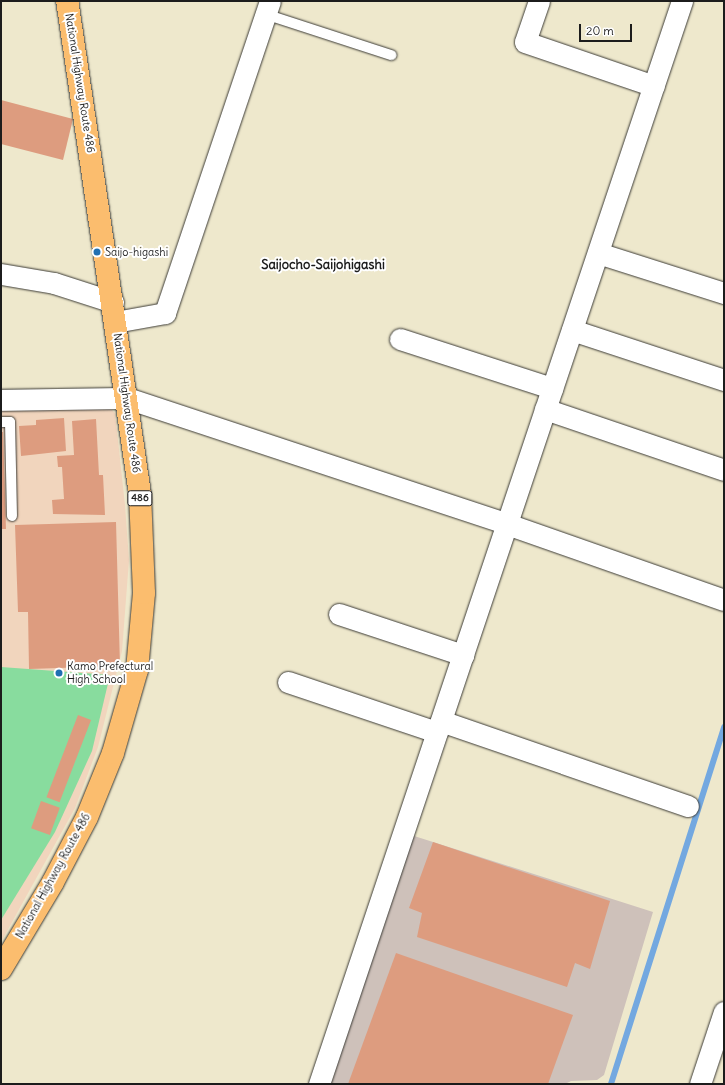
<!DOCTYPE html>
<style>
body{margin:0}
#map{position:relative;width:725px;height:1085px;overflow:hidden;background:#eee8cc;font-family:Delius,sans-serif}
div>[style]{position:absolute}
.built>*{inset:0;background:#f1d5bd}
.industrial>*{inset:0;background:#cec1ba}
.green>*{inset:0;background:#88dc9e}
.stream>*{height:5.5px;margin:-2.75px;padding:0 2.75px;transform-origin:2.75px;border-radius:2.75px;background:#73a8e0}
.building>*{inset:0;background:#dd9c7f;transform-origin:0 0}
.roads{filter:drop-shadow(0 0 1px #3c3b36) drop-shadow(0 0 1px #3c3b36)}
.service>*{height:10px;margin:-5px;padding:0 5px;transform-origin:5px;border-radius:5px;background:#fff}
.minor>*{height:21px;margin:-10.5px;padding:0 10.5px;transform-origin:10.5px;border-radius:10.5px;background:#fff}
.trunk>*{height:22px;margin:-11px;padding:0 11px;transform-origin:11px;border-radius:11px;background:#fbbd6e}
.dots>*{width:11px;height:11px;translate:-50% -50%;box-sizing:border-box;border:2px solid #fff;border-radius:50%}
span{translate:-50% -50%;white-space:nowrap;text-align:center;line-height:1.15;-webkit-text-stroke:4px #fff;paint-order:stroke}
.shield-label span{padding:1px 3px;background:#fff;border:1px solid;border-radius:3px;-webkit-text-stroke-width:0}
.shield-label{font-size:10px;color:#1c1c1c;font-weight:700}
.street-label{font-size:11px;color:#1c1c1c}
.poi-label{font-size:11px;color:#1c1c1c}
.left{translate:0 -50%;text-align:left}
.quarter-label{font-size:13px;color:#1c1c1c;font-weight:700}
.frame{position:absolute;inset:0;border:2px solid #1c1c1c;pointer-events:none}
.scale{position:absolute;left:579px;top:24px;width:53px;height:18px;box-sizing:border-box;border:2px solid #1c1c1c;border-top:0;padding-left:5px;font-size:12px;line-height:14px;white-space:nowrap;color:#1c1c1c;-webkit-text-stroke:3px #fff;paint-order:stroke}
</style>
<div id="map">
<div class="built">
<i style="clip-path:polygon(104px 403px,115px 413px,125px 505px,129px 560px,122px 651px,98px 747px,75px 808px,1px 942px,1px 406px)"></i>
</div>
<div class="industrial">
<i style="clip-path:polygon(411px 835px,653px 912px,604px 1075px,597px 1080px,571px 1081px,565px 1084px,328px 1084px)"></i>
</div>
<div class="green">
<i style="clip-path:polygon(1px 667px,110px 675px,92px 751px,55px 832px,1px 920px)"></i>
</div>
<div class="stream">
<i style="left:611px;top:1084px;width:374px;rotate:-72.4deg"></i>
</div>
<div class="building">
<i style="clip-path:polygon(1px 100px,73px 119px,63px 160px,1px 144px)"></i>
<i style="clip-path:polygon(64px 418px,66px 451px,21px 456px,19px 426px,36px 425px,36px 420px)"></i>
<i style="clip-path:polygon(96px 419px,99px 475px,103px 475px,105px 515px,53px 514px,52px 500px,64px 499px,62px 467px,58px 467px,57px 456px,74px 455px,72px 421px)"></i>
<i style="clip-path:polygon(1px 432px,3px 432px,6px 529px,1px 529px)"></i>
<i style="clip-path:polygon(116px 522px,120px 666px,29px 669px,28px 612px,18px 612px,15px 525px)"></i>
<i style="left:78px;top:715px;width:14px;height:88px;rotate:21deg"></i>
<i style="left:41px;top:801px;width:20px;height:29px;rotate:20deg"></i>
<i style="clip-path:polygon(433px 842px,610px 901px,590px 969px,575px 963px,567px 987px,417px 937px,422px 913px,409px 908px)"></i>
<i style="clip-path:polygon(396px 953px,573px 1015px,548px 1084px,348px 1084px)"></i>
</div>
<div class="roads">
<div class="service">
<i style="left:265px;top:14px;width:133px;rotate:18deg"></i>
<i style="left:1px;top:422px;width:9px"></i>
<i style="left:10px;top:422px;width:94px;rotate:88.8deg"></i>
</div>
<div class="minor">
<i style="left:539px;top:1px;width:43px;rotate:108.9deg"></i>
<i style="left:525px;top:42px;width:136px;rotate:18.8deg"></i>
<i style="left:598px;top:253px;width:132px;rotate:17.6deg"></i>
<i style="left:1px;top:274px;width:54px;rotate:9.6deg"></i>
<i style="left:54px;top:283px;width:62px;rotate:17.9deg"></i>
<i style="left:115px;top:322px;width:51px;rotate:-10.2deg"></i>
<i style="left:165px;top:313px;width:329px;rotate:-71.4deg"></i>
<i style="left:572px;top:330px;width:160px;rotate:18.2deg"></i>
<i style="left:400px;top:339px;width:160px;rotate:17.9deg"></i>
<i style="left:1px;top:400px;width:126px;rotate:-0.9deg"></i>
<i style="left:127px;top:398px;width:400px;rotate:18.3deg"></i>
<i style="left:507px;top:524px;width:230px;rotate:19.3deg"></i>
<i style="left:545px;top:409px;width:189px;rotate:18.8deg"></i>
<i style="left:339px;top:614px;width:131px;rotate:18.3deg"></i>
<i style="left:288px;top:682px;width:157px;rotate:18.6deg"></i>
<i style="left:441px;top:721px;width:261px;rotate:19deg"></i>
<i style="left:319px;top:1084px;width:1142px;rotate:-71.47deg"></i>
<i style="left:700px;top:1084px;width:76px;rotate:-71.6deg"></i>
</div>
<div class="trunk">
<i style="left:1px;top:969px;width:101px;rotate:-59.1deg"></i>
<i style="left:53px;top:882px;width:73px;rotate:-62.4deg"></i>
<i style="left:87px;top:817px;width:69px;rotate:-67.9deg"></i>
<i style="left:113px;top:753px;width:86px;rotate:-73.9deg"></i>
<i style="left:137px;top:670px;width:77px;rotate:-84.8deg"></i>
<i style="left:144px;top:593px;width:99px;rotate:-92.3deg"></i>
<i style="left:140px;top:494px;width:498px;rotate:-98.4deg"></i>
</div>
</div>
<div class="dots">
<i style="left:97px;top:252px;background:#1f6fb2"></i>
<i style="left:59px;top:673px;background:#1f6fb2"></i>
</div>
<div class="shield-label">
<span style="left:140px;top:498px">486</span>
</div>
<div class="street-label">
<span style="left:80px;top:83px;rotate:81deg">National Highway Route 486</span>
<span style="left:127px;top:403px;rotate:82deg">National Highway Route 486</span>
<span style="left:53px;top:876px;rotate:-61deg">National Highway Route 486</span>
</div>
<div class="poi-label">
<span class="left" style="left:105px;top:252px">Saijo-higashi</span>
<span class="left" style="left:67px;top:673px">Kamo Prefectural<br>High School</span>
</div>
<div class="quarter-label">
<span style="left:323px;top:265px">Saijocho-Saijohigashi</span>
</div>
<div class="frame"></div>
<div class="scale">20 m</div>
</div>
